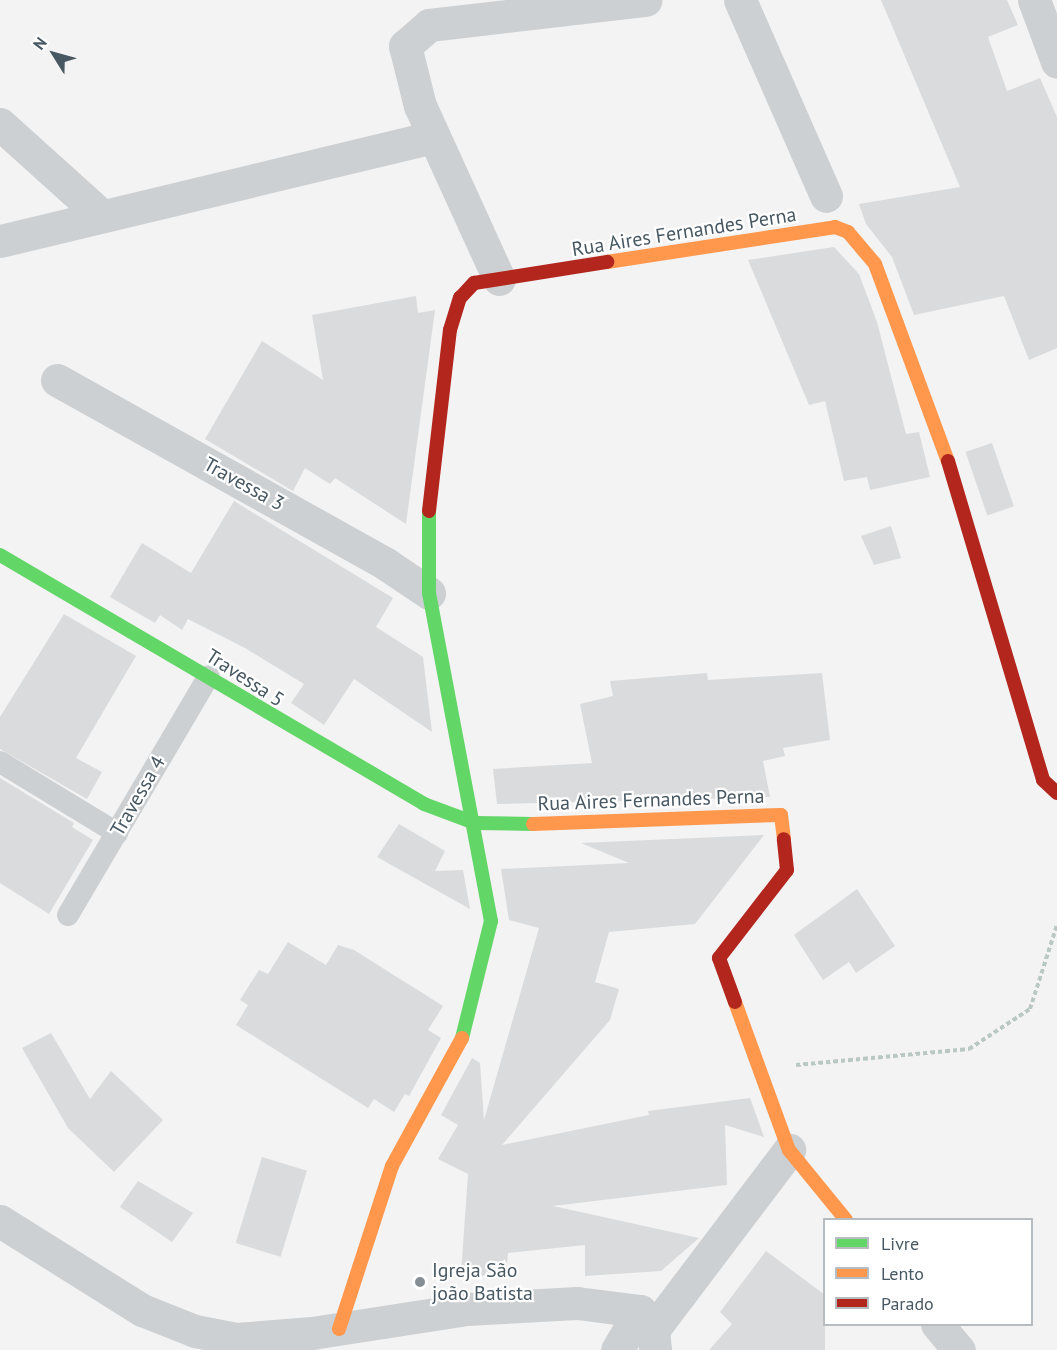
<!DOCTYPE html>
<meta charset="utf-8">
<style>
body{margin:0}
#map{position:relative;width:1057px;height:1350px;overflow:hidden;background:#f4f3f3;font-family:"PT Sans",sans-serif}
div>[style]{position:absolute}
.building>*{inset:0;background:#dadbdc;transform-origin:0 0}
.path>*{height:4px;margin-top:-2px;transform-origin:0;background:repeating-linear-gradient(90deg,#bac8c3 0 4.5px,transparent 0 7.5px)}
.lane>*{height:22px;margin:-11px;padding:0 11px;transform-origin:11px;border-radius:11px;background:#cdd0d2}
.street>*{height:33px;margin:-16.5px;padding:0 16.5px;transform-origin:16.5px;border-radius:16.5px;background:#cdd0d2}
.fast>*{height:14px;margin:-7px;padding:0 7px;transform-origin:7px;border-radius:7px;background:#63d668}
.slow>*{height:14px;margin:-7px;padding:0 7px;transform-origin:7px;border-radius:7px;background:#ff974d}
.jam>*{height:14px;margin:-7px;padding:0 7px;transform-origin:7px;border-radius:7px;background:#b3261e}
.dots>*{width:16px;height:16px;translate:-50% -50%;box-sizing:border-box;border:3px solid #fff;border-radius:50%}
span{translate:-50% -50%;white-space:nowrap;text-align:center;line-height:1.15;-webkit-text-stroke:4.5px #fff;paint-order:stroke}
.street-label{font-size:20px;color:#485862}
.poi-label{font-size:20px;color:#485862}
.left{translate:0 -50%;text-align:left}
.legend{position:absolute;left:823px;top:1218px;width:210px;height:108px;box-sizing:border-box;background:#fff;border:2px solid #b6bcc0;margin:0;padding:8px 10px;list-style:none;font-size:18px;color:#485862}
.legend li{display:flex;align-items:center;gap:12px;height:30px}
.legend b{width:30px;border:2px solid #b6bcc0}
.north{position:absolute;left:24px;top:24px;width:60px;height:60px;-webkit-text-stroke:4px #fff;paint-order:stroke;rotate:307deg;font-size:16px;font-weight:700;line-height:24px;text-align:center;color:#485862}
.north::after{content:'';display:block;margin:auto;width:21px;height:27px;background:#485862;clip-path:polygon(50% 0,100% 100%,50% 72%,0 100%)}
</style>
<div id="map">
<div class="building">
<i style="clip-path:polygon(881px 0,1007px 0,1018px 25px,988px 37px,1007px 91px,1040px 78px,1057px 117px,1057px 348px,1029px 360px,1004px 296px,914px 315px,892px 257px,866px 224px,859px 204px,960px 187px)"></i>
<i style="clip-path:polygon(834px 247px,859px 274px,877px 322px,906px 434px,919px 432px,930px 477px,870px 490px,867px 477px,844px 481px,825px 401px,809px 405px,748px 260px)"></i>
<i style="clip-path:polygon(416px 296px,418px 313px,435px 310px,406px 524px,335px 478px,330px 484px,305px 468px,293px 491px,205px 439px,262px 341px,323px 380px,312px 315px)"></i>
<i style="left:992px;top:443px;width:67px;height:28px;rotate:71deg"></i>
<i style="clip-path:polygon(234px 501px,393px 598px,376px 627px,423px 657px,432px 732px,354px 679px,324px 725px,291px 703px,304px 684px,245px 648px,188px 619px,182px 630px,160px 615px,155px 623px,110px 597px,142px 543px,191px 573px)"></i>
<i style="clip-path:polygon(891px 526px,901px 558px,874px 565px,861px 536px)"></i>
<i style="clip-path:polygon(64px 614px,136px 656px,76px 758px,102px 772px,87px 799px,0 749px,0 717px)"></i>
<i style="clip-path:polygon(707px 673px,708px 680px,822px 673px,830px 740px,783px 748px,785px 756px,763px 761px,770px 797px,497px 804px,493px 769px,592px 763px,580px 704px,613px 696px,610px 681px)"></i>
<i style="clip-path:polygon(0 778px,74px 823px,72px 827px,93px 840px,49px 914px,0 883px)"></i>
<i style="clip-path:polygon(399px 824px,445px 851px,435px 871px,463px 870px,470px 909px,377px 857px)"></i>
<i style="clip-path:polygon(764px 835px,695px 924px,609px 932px,595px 982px,619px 989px,610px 1020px,502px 1145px,649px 1115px,648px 1111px,750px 1098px,764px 1137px,725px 1125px,727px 1185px,553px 1206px,699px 1238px,661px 1271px,585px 1276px,585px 1245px,508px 1253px,506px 1277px,461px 1274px,468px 1174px,438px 1159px,458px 1125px,441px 1115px,472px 1058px,480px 1063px,484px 1120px,539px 928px,509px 920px,501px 869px,629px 863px,581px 843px)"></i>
<i style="clip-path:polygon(857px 889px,895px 946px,856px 973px,849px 962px,823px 980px,794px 935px)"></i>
<i style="clip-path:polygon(288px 942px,326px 965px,338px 945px,354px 950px,443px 1006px,428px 1030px,441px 1038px,409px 1096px,405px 1094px,394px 1112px,374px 1099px,368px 1108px,236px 1025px,248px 1005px,240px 1000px,259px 970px,268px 974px)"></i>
<i style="clip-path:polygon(51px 1033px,90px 1099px,111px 1071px,163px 1120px,114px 1172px,68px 1128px,22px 1048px)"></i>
<i style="left:262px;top:1157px;width:47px;height:90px;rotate:17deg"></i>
<i style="clip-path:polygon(138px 1181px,193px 1213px,172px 1242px,120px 1207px)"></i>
<i style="clip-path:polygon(766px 1251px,825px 1295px,825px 1350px,709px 1350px,732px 1324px,720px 1312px)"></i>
</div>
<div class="path">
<i style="left:796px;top:1065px;width:174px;rotate:-5.3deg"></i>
<i style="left:969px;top:1049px;width:73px;rotate:-33.3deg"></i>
<i style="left:1030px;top:1009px;width:88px;rotate:-72.2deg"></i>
</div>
<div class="lane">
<i style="left:0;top:762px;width:137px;rotate:31.3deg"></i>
<i style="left:68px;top:915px;width:277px;rotate:-59.5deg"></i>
</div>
<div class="street">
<i style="left:740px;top:0;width:214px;rotate:66.3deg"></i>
<i style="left:1034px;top:0;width:66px;rotate:69.6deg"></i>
<i style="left:0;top:124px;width:137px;rotate:42deg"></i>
<i style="left:0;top:241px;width:446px;rotate:-13.5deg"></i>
<i style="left:499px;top:279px;width:190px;rotate:-114.5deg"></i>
<i style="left:420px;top:106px;width:62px;rotate:-104deg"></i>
<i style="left:405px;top:46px;width:32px;rotate:-41deg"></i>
<i style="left:429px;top:25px;width:218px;rotate:-6.6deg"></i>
<i style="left:57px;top:380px;width:377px;rotate:29.2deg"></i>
<i style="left:386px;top:564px;width:52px;rotate:34deg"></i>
<i style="left:0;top:1221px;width:168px;rotate:32.1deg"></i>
<i style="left:142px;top:1310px;width:57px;rotate:21.6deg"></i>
<i style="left:195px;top:1331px;width:42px;rotate:11deg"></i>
<i style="left:236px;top:1339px;width:76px;rotate:-4.5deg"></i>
<i style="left:312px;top:1333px;width:157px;rotate:-8.8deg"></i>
<i style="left:467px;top:1309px;width:110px;rotate:-3.1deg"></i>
<i style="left:577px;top:1303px;width:64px;rotate:7.2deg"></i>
<i style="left:640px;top:1311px;width:23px;rotate:56deg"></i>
<i style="left:653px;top:1330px;width:20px;rotate:84deg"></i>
<i style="left:937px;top:1324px;width:34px;rotate:50deg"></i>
<i style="left:653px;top:1330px;width:226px;rotate:-52.9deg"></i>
<i style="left:617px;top:1350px;width:45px;rotate:-59.5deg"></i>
</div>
<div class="fast">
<i style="left:429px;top:511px;width:82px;rotate:90deg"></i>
<i style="left:429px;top:593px;width:334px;rotate:79.3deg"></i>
<i style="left:491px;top:921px;width:121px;rotate:103.9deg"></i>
<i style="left:0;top:555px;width:492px;rotate:30.4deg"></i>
<i style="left:424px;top:804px;width:54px;rotate:20.4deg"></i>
<i style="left:475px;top:823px;width:58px;rotate:1deg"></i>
</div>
<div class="slow">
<i style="left:607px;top:262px;width:231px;rotate:-8.7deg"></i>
<i style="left:835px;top:227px;width:14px;rotate:21deg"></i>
<i style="left:848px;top:232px;width:42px;rotate:49.8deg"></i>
<i style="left:875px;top:264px;width:210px;rotate:69.7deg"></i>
<i style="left:533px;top:824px;width:248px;rotate:-2.1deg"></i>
<i style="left:781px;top:815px;width:24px;rotate:83deg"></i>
<i style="left:735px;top:1002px;width:158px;rotate:70deg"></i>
<i style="left:789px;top:1150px;width:90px;rotate:50.8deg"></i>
<i style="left:339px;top:1329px;width:171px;rotate:-72deg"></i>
<i style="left:392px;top:1166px;width:146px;rotate:-61.3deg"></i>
</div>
<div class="jam">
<i style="left:948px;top:461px;width:333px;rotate:73.4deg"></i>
<i style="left:1043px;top:780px;width:19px;rotate:43deg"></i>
<i style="left:429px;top:511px;width:182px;rotate:-83.4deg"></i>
<i style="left:450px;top:330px;width:34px;rotate:-73deg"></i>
<i style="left:460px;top:298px;width:21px;rotate:-47deg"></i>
<i style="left:474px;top:283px;width:135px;rotate:-9deg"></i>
<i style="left:735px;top:1002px;width:47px;rotate:-110deg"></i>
<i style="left:719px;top:958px;width:111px;rotate:-52.3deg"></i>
<i style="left:787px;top:870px;width:31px;rotate:-96deg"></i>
</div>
<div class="dots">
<i style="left:420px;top:1282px;background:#848e95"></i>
</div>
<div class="street-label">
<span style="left:684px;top:232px;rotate:-9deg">Rua Aires Fernandes Perna</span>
<span style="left:244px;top:484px;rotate:29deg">Travessa 3</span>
<span style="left:245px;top:678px;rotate:33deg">Travessa 5</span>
<span style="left:138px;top:796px;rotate:-60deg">Travessa 4</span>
<span style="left:651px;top:800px;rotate:-2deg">Rua Aires Fernandes Perna</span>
</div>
<div class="poi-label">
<span class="left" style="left:432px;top:1282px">Igreja São<br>joão Batista</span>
</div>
<ul class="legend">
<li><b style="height:8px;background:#63d668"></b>Livre</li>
<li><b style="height:8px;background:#ff974d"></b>Lento</li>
<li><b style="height:8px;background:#b3261e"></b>Parado</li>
</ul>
<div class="north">N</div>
</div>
